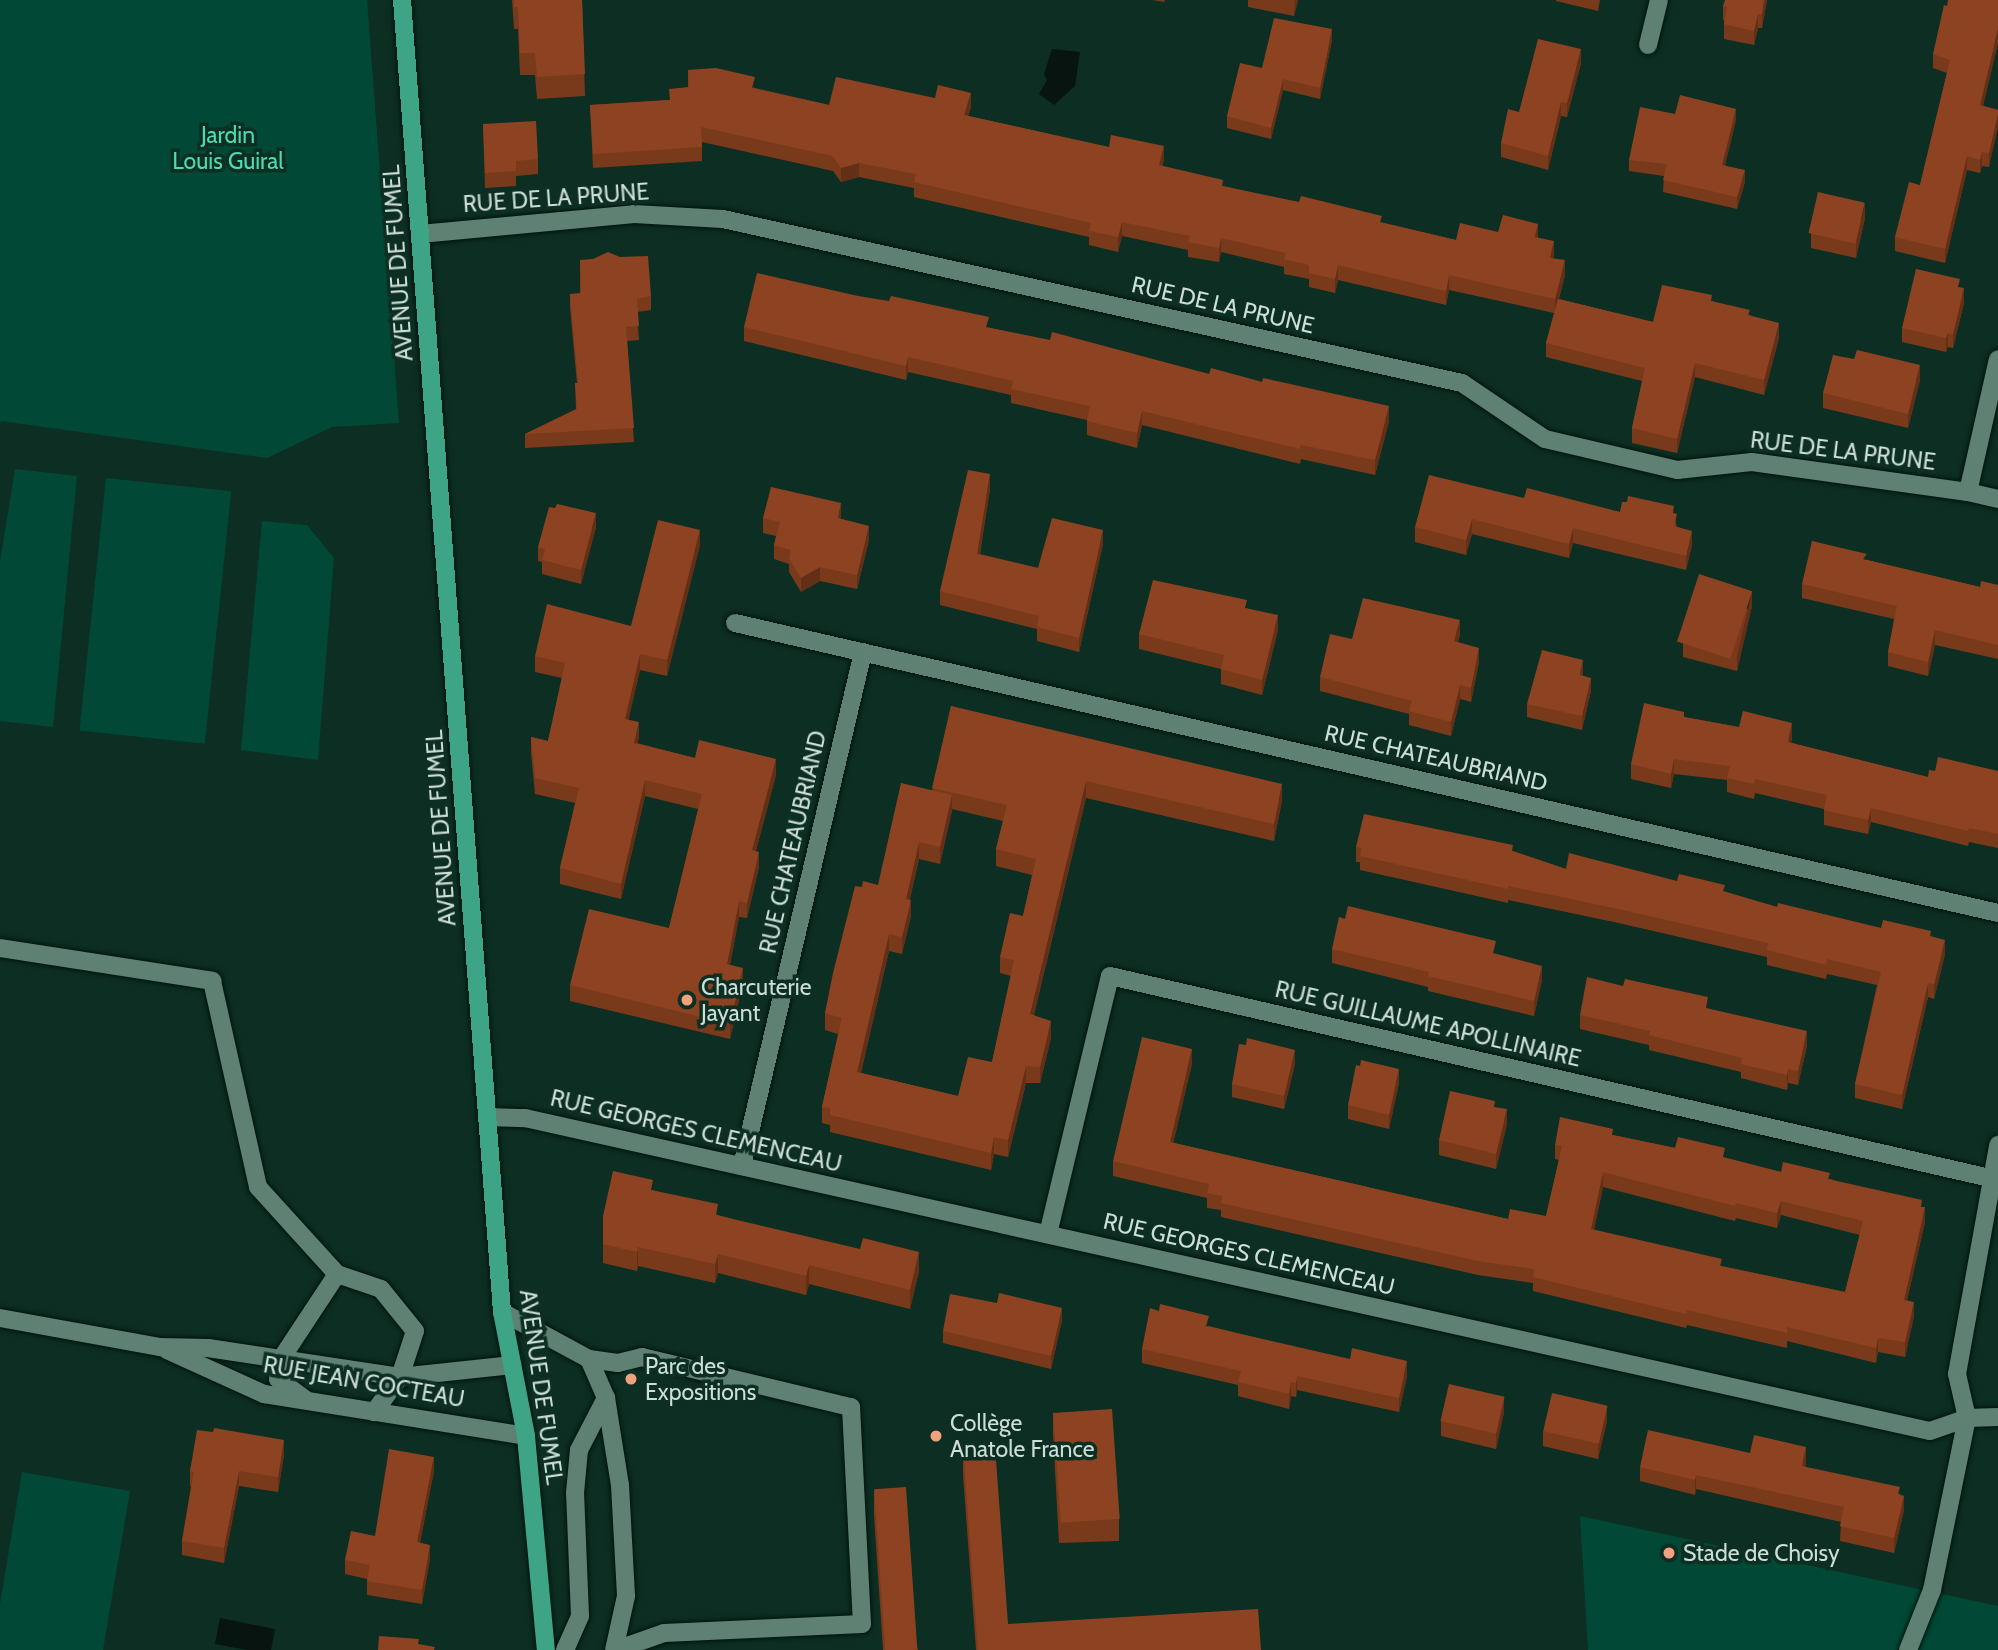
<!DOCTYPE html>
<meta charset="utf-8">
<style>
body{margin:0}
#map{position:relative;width:1998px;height:1650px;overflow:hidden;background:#0d2e23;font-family:Cabin,sans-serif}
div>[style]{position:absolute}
.green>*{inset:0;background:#014936;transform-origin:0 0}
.water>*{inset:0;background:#07140f}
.roads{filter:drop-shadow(0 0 2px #00150d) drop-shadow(0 0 2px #00150d)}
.minor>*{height:18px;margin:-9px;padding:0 9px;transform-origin:9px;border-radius:9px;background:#5f8173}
.major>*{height:18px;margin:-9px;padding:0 9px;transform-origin:9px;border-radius:9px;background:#3da485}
.wall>*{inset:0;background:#793a1c}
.shaded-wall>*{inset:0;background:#632f17}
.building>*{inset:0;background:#8d4321;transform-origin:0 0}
.dots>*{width:19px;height:19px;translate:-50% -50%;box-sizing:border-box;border:4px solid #0d2e23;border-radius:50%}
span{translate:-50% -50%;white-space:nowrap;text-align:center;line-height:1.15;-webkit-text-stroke:7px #0d2e23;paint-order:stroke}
.park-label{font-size:23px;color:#4bddaf}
.street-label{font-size:23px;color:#ccded6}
.poi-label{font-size:23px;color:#ccded6}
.left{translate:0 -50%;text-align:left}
</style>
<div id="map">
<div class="green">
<i style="clip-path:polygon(0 0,367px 0,399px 423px,332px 427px,267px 458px,1px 421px,0 424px)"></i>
<i style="clip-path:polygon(15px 469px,77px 476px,53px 727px,0 721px,0 562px)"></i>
<i style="left:106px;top:478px;width:126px;height:254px;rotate:6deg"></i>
<i style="clip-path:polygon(262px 521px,307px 525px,334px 558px,318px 760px,241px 750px)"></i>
<i style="clip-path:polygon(22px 1472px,130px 1491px,103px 1650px,0 1650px,0 1604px)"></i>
<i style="clip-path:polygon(1580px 1516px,1998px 1606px,1998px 1650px,1588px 1650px)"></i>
</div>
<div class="water">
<i style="clip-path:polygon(1052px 49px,1080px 52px,1075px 86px,1054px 105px,1039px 94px,1047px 80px,1044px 74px)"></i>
<i style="clip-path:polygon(220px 1618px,275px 1629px,271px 1650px,247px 1650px,215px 1644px)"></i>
</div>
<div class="roads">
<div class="minor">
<i style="left:1648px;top:45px;width:46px;rotate:-76.3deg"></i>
<i style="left:420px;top:234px;width:215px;rotate:-5.3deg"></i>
<i style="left:634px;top:214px;width:89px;rotate:3.2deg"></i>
<i style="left:723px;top:219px;width:757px;rotate:12.51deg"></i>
<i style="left:1462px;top:383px;width:100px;rotate:34deg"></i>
<i style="left:1545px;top:439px;width:136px;rotate:13.2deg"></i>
<i style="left:1677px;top:470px;width:75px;rotate:-6.1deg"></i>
<i style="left:1752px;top:462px;width:218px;rotate:7.9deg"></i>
<i style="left:1968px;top:492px;width:31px;rotate:13deg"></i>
<i style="left:1968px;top:492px;width:136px;rotate:-77.3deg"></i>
<i style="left:735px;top:623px;width:1296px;rotate:12.93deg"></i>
<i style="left:0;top:948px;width:215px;rotate:8.8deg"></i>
<i style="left:212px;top:981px;width:211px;rotate:77.4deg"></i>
<i style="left:258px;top:1187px;width:118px;rotate:47.8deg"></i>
<i style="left:337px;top:1274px;width:46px;rotate:18.8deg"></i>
<i style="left:381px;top:1289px;width:54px;rotate:51deg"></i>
<i style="left:415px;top:1331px;width:48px;rotate:108.1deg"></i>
<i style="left:400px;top:1377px;width:44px;rotate:126.6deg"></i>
<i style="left:488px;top:1117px;width:37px;rotate:2deg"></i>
<i style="left:525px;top:1118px;width:1439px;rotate:12.56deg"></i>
<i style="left:1930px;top:1431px;width:39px;rotate:-19deg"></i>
<i style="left:1967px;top:1418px;width:31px;rotate:-2deg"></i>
<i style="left:742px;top:1166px;width:528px;rotate:-76.75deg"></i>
<i style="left:1048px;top:1234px;width:265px;rotate:-76.5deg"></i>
<i style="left:1110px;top:976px;width:907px;rotate:12.93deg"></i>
<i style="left:502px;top:1312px;width:99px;rotate:28.4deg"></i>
<i style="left:589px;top:1359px;width:43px;rotate:66.4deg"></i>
<i style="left:606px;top:1398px;width:88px;rotate:80.9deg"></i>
<i style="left:620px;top:1485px;width:111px;rotate:86.9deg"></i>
<i style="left:626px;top:1596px;width:55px;rotate:102.5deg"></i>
<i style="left:0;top:1318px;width:163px;rotate:10.3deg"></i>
<i style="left:160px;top:1347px;width:48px;rotate:1.2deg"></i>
<i style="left:208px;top:1348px;width:194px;rotate:8.6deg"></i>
<i style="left:400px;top:1377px;width:113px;rotate:-6.1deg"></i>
<i style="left:167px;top:1350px;width:107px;rotate:24.4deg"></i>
<i style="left:264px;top:1394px;width:265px;rotate:9.1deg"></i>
<i style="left:589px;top:1359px;width:29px;rotate:8deg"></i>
<i style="left:618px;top:1363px;width:25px;rotate:-14deg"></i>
<i style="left:642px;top:1357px;width:215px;rotate:13.5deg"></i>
<i style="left:851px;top:1407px;width:217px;rotate:87.1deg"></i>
<i style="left:862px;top:1624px;width:198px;rotate:177.4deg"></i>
<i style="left:664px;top:1633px;width:51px;rotate:160.5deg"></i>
<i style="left:306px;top:1400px;width:35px;rotate:-143deg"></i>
<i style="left:278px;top:1379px;width:20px;rotate:-81deg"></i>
<i style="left:281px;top:1359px;width:102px;rotate:-56.6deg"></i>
<i style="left:565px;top:1650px;width:37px;rotate:-66deg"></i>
<i style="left:580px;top:1616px;width:123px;rotate:-92.3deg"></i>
<i style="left:575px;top:1493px;width:43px;rotate:-84.7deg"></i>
<i style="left:579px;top:1450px;width:59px;rotate:-62.6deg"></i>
<i style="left:1908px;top:1650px;width:65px;rotate:-68.2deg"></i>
<i style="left:1932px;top:1590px;width:176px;rotate:-78.5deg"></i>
<i style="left:1967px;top:1418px;width:45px;rotate:-102.8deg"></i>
<i style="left:1957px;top:1374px;width:233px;rotate:-79.8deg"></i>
</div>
<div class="major">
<i style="left:402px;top:0;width:1316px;rotate:85.64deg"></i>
<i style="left:502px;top:1312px;width:126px;rotate:79deg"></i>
<i style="left:526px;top:1436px;width:215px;rotate:84.7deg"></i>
</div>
</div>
<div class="wall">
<i style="clip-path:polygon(512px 0,582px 0,585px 96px,537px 99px,535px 75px,520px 75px,518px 29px,514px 29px)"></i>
<i style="clip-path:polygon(1152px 0,1165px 0,1164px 2px)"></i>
<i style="clip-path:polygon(1248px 0,1298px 0,1294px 16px,1248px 7px)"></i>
<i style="clip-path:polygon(1556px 0,1600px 0,1598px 11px,1556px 1px)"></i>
<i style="clip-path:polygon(1767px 0,1762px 28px,1758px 28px,1754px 45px,1724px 39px,1724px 20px,1723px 20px,1723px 6px)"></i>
<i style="clip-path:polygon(1332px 40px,1320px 99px,1283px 90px,1271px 139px,1227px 128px,1227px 116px,1262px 68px)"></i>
<i style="clip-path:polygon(1998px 43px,1983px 106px,1998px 110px,1989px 167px,1982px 166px,1980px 173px,1967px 170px,1945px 263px,1895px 251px,1895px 237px,1920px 185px,1947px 73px,1933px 68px,1933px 54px)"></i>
<i style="clip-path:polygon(1581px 63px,1567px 117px,1561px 116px,1548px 170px,1501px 157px,1501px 143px,1519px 112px)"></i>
<i style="clip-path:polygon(688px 70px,755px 88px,829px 105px,971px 107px,968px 116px,1164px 160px,1162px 166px,1223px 186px,1456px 240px,1498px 232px,1538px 238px,1554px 255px,1553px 258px,1565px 275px,1559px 299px,1653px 322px,1712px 301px,1750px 315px,1779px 338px,1764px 395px,1695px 377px,1677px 453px,1632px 443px,1632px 428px,1642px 381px,1546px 357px,1546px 343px,1554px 313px,1449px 290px,1446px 305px,1338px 280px,1335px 293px,1309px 287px,1309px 279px,1284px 274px,1284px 267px,1221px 252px,1219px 262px,1188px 257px,1188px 250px,1122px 236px,1118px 252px,1089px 245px,1089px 237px,914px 197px,914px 188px,859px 177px,841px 182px,833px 171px,702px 142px,702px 161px,593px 168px,590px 105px,669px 100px,688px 88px)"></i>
<i style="clip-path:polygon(1675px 114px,1736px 120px,1725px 165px,1745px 182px,1737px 209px,1663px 192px,1664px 176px,1629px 171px,1629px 160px)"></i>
<i style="clip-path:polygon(483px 124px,538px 159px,538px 174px,516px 176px,516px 186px,485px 188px)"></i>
<i style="clip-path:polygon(1865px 218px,1856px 258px,1811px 248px,1811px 233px)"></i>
<i style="clip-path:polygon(580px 260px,651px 296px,651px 310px,637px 312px,639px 340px,627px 341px,634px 442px,525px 448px,525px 434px,576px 409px,575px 383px,577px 383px,570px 308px,570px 294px,580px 294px)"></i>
<i style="clip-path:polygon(1960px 288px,1964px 303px,1953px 348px,1948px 347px,1946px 352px,1902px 342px,1902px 328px)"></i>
<i style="clip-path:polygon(744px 327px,989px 328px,1209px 374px,1389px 421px,1375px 475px,1301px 459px,1300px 464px,1142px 425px,1137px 448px,1087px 435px,1087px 420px,1011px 403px,1011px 395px,908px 372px,906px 380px,744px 341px)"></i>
<i style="clip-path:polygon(1920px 380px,1908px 428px,1823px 408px,1823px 393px)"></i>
<i style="clip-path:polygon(990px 489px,980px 554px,1038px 568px,1103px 544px,1079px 652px,1037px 641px,1037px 629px,940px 605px,940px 591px)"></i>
<i style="clip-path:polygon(1524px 498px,1620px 512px,1674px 514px,1677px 527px,1692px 545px,1686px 570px,1573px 543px,1569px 558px,1472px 534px,1466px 555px,1415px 542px,1415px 527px)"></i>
<i style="clip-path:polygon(763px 518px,840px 519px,869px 540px,857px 589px,820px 581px,801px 592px,789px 572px,789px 564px,774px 559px,774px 545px,776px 536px,763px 533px)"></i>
<i style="clip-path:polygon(596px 527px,581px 584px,542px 574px,542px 562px,538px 561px,538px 547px)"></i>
<i style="clip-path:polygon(700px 545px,667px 676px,640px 670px,628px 720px,639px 738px,637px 743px,695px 758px,776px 775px,756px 851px,759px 867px,747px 918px,739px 917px,730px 965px,743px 983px,730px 1039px,570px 1001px,570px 985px,669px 928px,698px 809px,645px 796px,621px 899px,560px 884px,560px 868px,575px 803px,535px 794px,531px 753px,531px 737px,548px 741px,562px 678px,535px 672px,535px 656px,631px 626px)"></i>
<i style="clip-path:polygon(1867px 560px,1980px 587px,1998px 585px,1998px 659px,1935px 645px,1928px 676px,1888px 666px,1888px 652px,1894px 619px,1802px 598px,1802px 584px)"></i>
<i style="clip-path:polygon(1752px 606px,1737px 671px,1683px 657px,1683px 643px)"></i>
<i style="clip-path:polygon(1247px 608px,1278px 630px,1262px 695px,1221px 684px,1221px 669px,1139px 649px,1139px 634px)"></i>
<i style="clip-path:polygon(1460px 635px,1458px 642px,1479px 662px,1471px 702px,1460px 699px,1451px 736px,1409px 725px,1409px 714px,1320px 691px,1320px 677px,1352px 639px)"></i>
<i style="clip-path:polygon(1583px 674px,1583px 676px,1591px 691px,1582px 730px,1527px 717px,1527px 704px)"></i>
<i style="clip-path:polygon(evenodd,951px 706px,1282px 801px,1274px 841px,1086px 798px,1034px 1015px,1051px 1038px,1040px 1083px,1026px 1083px,1008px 1157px,994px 1154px,991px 1170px,830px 1132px,830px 1125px,822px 1123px,822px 1107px,838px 1034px,825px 1030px,825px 1013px,862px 887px,878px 885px,932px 791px,951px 706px,952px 809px,1003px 821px,996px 849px,996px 866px,1032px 875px,1023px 916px,1000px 957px,1000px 973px,1011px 976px,992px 1062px,958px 1096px,861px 1073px,889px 951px,902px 954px,911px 916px,910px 899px,919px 859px,940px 864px,952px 809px)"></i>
<i style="clip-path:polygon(1684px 717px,1792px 737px,1791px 743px,1928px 777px,1998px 771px,1998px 848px,1969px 842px,1968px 846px,1871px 822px,1868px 834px,1824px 825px,1824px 809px,1755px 793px,1754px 799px,1727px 792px,1727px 780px,1674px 774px,1671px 788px,1631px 779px,1631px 764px)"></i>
<i style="clip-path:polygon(1356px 847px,1513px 851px,1566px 869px,1677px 881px,1725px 892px,1777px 907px,1881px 928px,1931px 936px,1945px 954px,1934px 999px,1928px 997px,1902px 1109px,1855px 1098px,1855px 1084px,1877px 985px,1827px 974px,1826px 979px,1767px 965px,1767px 957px,1614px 922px,1508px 900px,1508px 903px,1360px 870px,1360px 862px,1356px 862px)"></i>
<i style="clip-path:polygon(1332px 949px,1496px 954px,1542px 980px,1534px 1016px,1428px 991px,1428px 987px,1332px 963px)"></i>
<i style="clip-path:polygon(1708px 1009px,1807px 1046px,1798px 1085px,1788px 1083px,1787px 1090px,1741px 1078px,1741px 1072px,1649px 1050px,1649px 1045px,1580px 1029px,1580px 1015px)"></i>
<i style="clip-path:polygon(evenodd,1192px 1064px,1173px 1143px,1508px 1219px,1546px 1216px,1559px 1160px,1555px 1159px,1555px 1145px,1613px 1135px,1725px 1158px,1781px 1172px,1830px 1179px,1922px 1207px,1925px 1222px,1907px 1300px,1914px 1316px,1905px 1357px,1878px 1352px,1876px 1363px,1787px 1341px,1787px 1348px,1687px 1325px,1686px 1328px,1533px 1291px,1533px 1283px,1478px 1275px,1221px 1217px,1221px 1210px,1207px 1208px,1207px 1198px,1113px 1176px,1113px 1161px,1192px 1064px,1603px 1187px,1735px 1221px,1736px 1218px,1777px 1228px,1781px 1215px,1860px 1235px,1845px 1292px,1722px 1266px,1594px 1230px,1603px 1187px)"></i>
<i style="clip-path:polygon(1295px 1064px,1284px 1109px,1232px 1097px,1232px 1084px)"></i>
<i style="clip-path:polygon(1399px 1083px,1389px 1129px,1348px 1119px,1348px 1105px)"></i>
<i style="clip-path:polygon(1495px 1107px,1507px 1124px,1496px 1169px,1439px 1155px,1439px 1140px)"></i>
<i style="clip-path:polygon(653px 1190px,718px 1215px,919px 1271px,910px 1309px,809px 1284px,806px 1295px,718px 1273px,715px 1283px,638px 1266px,637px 1271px,603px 1263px,603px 1216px)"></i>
<i style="clip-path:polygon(1062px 1320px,1051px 1369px,943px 1343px,943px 1331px)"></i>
<i style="clip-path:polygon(1209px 1326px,1407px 1376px,1399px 1412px,1297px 1390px,1296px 1397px,1291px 1396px,1289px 1409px,1238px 1396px,1238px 1385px,1142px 1363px,1142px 1349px)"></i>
<i style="clip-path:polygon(1053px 1412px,1119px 1519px,1119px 1541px,1059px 1543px,1053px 1434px)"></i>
<i style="clip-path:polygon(1504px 1412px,1496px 1449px,1441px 1436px,1441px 1421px)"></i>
<i style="clip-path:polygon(1607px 1421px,1598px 1459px,1543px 1446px,1543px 1431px)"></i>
<i style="clip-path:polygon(963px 1448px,1008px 1624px,1261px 1650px,976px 1650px,963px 1475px)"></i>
<i style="clip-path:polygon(1750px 1453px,1806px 1462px,1805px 1467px,1900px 1494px,1904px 1510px,1894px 1553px,1840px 1541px,1841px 1522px,1696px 1489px,1695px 1495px,1640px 1481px,1640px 1467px)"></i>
<i style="clip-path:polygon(284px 1455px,278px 1492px,239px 1486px,224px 1563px,182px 1555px,182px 1541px,191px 1486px,190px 1486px,190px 1471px)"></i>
<i style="clip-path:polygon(434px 1471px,420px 1543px,430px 1559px,422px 1604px,367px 1595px,367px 1579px,345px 1574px,345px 1560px,375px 1536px)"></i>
<i style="clip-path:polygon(874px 1490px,918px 1650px,883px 1650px,874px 1515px)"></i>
</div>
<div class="shaded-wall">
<i style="clip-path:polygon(1295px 0,1298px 0,1294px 16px)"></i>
<i style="clip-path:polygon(1764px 0,1767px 0,1762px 28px,1762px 14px)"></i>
<i style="clip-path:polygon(1758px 14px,1758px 28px,1754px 45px,1754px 31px)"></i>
<i style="clip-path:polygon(1332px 29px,1332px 40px,1320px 99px,1320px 88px)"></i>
<i style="clip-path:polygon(1998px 29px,1998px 43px,1980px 119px,1980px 105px)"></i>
<i style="clip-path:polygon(1581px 49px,1581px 63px,1567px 117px,1567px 103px)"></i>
<i style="clip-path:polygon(1283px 79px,1283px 90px,1271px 139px,1271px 128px)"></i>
<i style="clip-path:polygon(971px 93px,971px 107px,964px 129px,964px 115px)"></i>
<i style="clip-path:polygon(1561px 102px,1561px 116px,1548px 170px,1548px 156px)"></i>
<i style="clip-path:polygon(1736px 109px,1736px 120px,1722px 176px,1722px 165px)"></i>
<i style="clip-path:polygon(1998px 114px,1998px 128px,1989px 167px,1989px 153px)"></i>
<i style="clip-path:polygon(1164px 146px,1164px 160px,1159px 179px,1159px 165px)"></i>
<i style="clip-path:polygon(1982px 152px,1982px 166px,1980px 173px,1980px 160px)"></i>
<i style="clip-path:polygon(1967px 156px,1967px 170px,1945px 263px,1945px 249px)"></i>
<i style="clip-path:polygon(859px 163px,859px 177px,841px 182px,841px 168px)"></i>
<i style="clip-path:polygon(1745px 170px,1745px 182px,1737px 209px,1737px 197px)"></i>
<i style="clip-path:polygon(1865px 203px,1865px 218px,1856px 258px,1856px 243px)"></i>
<i style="clip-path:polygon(1122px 222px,1122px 236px,1118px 252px,1118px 237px)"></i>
<i style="clip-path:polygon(1538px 224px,1538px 238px,1535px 237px)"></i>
<i style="clip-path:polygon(1221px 238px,1221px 252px,1219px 262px,1219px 248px)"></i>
<i style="clip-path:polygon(1554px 241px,1554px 255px,1550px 272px,1550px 258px)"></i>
<i style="clip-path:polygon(1565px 260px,1565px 275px,1555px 313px,1555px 299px)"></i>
<i style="clip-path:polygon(1338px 265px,1338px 280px,1335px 293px,1335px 279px)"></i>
<i style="clip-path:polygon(1449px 275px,1449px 290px,1446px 305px,1446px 291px)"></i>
<i style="clip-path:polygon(1964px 288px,1964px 303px,1953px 348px,1953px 334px)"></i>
<i style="clip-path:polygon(1779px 323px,1779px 338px,1764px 395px,1764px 380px)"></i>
<i style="clip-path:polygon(1948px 333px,1948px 347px,1946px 352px,1946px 338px)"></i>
<i style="clip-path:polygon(908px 357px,908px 372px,906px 380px,906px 366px)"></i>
<i style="clip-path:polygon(1695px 363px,1695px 377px,1677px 453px,1677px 439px)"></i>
<i style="clip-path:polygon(1920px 365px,1920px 380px,1908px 428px,1908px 414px)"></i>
<i style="clip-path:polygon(1389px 406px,1389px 421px,1375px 475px,1375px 460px)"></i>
<i style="clip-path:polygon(1142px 411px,1142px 425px,1137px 448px,1137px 433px)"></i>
<i style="clip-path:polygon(990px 474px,990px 489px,977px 568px,977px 554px)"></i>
<i style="clip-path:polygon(841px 503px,841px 517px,838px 532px,838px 518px)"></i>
<i style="clip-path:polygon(596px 513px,596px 527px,581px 584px,581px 570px)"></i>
<i style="clip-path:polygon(1472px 519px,1472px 534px,1466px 555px,1466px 540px)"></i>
<i style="clip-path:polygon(869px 526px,869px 540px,857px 589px,857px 575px)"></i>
<i style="clip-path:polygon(1573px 528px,1573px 543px,1569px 558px,1569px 544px)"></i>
<i style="clip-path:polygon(700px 530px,700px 545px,667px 676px,667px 660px)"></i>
<i style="clip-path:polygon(1103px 530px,1103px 544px,1079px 652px,1079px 638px)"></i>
<i style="clip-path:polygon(1692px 531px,1692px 545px,1686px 570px,1686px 556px)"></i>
<i style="clip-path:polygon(820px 567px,820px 581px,801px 592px,801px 578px)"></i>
<i style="clip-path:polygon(1752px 591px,1752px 606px,1737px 671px,1737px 656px)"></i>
<i style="clip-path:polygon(1278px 615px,1278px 630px,1262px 695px,1262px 680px)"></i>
<i style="clip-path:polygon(1460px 620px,1460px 635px,1454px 656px,1454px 641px)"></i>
<i style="clip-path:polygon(1935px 630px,1935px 645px,1928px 676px,1928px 662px)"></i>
<i style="clip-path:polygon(1479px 648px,1479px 662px,1471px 702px,1471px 688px)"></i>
<i style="clip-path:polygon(640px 654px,640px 670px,625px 735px,625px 719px)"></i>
<i style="clip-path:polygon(1583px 660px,1583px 674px,1580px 688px,1580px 675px)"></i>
<i style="clip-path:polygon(1591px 678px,1591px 691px,1582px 730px,1582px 716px)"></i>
<i style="clip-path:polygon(1460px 685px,1460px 699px,1451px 736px,1451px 722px)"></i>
<i style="clip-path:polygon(639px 722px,639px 738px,634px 758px,634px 743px)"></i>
<i style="clip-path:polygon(1792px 723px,1792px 737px,1788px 756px,1788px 742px)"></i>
<i style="clip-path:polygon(776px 759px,776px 775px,752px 866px,752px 850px)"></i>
<i style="clip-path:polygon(1674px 759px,1674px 774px,1671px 788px,1671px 774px)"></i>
<i style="clip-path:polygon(645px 780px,645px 796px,621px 899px,621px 884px)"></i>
<i style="clip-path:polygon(1086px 781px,1086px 798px,1030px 1030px,1030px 1014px)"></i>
<i style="clip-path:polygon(1282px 784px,1282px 801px,1274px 841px,1274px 824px)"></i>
<i style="clip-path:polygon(952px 795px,952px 812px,940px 864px,940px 847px)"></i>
<i style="clip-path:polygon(1871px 808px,1871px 822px,1868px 834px,1868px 820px)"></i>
<i style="clip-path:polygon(919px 842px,919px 859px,906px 915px,906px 899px)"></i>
<i style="clip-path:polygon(759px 852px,759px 867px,747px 918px,747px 903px)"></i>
<i style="clip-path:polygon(911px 900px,911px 916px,902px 954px,902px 937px)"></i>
<i style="clip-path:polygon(739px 901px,739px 917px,727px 979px,727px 964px)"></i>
<i style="clip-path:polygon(889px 934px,889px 951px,857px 1089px,857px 1072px)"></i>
<i style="clip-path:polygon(1945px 940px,1945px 954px,1934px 999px,1934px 984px)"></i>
<i style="clip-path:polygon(1542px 966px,1542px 980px,1534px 1016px,1534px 1001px)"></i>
<i style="clip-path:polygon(743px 968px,743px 983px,730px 1039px,730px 1024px)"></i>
<i style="clip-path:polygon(1928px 983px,1928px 997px,1902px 1109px,1902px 1095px)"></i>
<i style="clip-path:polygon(1051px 1021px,1051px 1038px,1040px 1083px,1040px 1067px)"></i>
<i style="clip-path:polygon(1807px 1031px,1807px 1046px,1798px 1085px,1798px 1071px)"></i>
<i style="clip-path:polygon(1192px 1049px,1192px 1064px,1170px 1157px,1170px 1142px)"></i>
<i style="clip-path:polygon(1295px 1050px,1295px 1064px,1284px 1109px,1284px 1096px)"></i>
<i style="clip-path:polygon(1026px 1066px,1026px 1083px,1008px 1157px,1008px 1140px)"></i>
<i style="clip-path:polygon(1399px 1069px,1399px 1083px,1389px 1129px,1389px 1115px)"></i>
<i style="clip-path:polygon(1788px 1069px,1788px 1083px,1787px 1090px,1787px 1075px)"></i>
<i style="clip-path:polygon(1507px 1109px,1507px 1124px,1496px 1169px,1496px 1154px)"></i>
<i style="clip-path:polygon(994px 1137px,994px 1154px,991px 1170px,991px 1153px)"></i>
<i style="clip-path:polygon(1603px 1172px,1603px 1187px,1591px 1244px,1591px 1229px)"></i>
<i style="clip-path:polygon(1781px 1201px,1781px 1215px,1777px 1228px,1777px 1213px)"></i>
<i style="clip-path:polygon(1925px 1207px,1925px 1222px,1904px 1314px,1904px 1300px)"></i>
<i style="clip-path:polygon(638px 1247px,638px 1266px,637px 1271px,637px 1252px)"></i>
<i style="clip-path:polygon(919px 1252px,919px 1271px,910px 1309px,910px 1290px)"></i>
<i style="clip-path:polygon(718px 1254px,718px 1273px,715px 1283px,715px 1264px)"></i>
<i style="clip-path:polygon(809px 1265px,809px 1284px,806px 1295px,806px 1276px)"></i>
<i style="clip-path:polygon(1914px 1302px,1914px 1316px,1905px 1357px,1905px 1342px)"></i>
<i style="clip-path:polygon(1062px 1308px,1062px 1320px,1051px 1369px,1051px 1356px)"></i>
<i style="clip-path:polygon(1878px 1338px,1878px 1352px,1876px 1363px,1876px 1348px)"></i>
<i style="clip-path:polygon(1407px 1361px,1407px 1376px,1399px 1412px,1399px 1398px)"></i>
<i style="clip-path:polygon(1297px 1376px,1297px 1390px,1296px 1397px,1296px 1383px)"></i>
<i style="clip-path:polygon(1291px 1382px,1291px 1396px,1289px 1409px,1289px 1394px)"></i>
<i style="clip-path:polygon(1504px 1397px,1504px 1412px,1496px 1449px,1496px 1434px)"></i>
<i style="clip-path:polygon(1607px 1406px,1607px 1421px,1598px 1459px,1598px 1444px)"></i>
<i style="clip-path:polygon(284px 1440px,284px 1455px,278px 1492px,278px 1477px)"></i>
<i style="clip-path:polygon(1806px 1447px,1806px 1462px,1802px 1481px,1802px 1466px)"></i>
<i style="clip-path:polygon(434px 1457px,434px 1471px,417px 1556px,417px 1542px)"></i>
<i style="clip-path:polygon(239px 1471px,239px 1486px,224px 1563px,224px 1548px)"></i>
<i style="clip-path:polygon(1696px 1475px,1696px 1489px,1695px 1495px,1695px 1480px)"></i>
<i style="clip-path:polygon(1904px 1496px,1904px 1510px,1894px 1553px,1894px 1538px)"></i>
<i style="clip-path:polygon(430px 1545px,430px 1559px,422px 1604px,422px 1590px)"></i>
</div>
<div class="building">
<i style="clip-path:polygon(514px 0,582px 0,585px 74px,537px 77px,535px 53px,520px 53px,518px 7px,514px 7px)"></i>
<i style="clip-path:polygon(1725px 0,1764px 0,1762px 14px,1758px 14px,1754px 31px,1724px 24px,1727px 7px,1723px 6px)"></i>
<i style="clip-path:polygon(1948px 0,1998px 0,1998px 29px,1980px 105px,1998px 110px,1998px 114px,1989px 153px,1982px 152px,1980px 160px,1967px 156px,1945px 249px,1895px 237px,1909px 182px,1920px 185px,1950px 60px,1933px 54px,1944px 5px,1947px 6px)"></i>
<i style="clip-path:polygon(1274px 18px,1332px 29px,1320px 88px,1283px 79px,1271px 128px,1227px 116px,1240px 63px,1262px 68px)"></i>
<i style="clip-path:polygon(1538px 39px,1581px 49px,1567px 103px,1561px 102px,1548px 156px,1501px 143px,1508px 109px,1519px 112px)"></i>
<i style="clip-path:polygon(716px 68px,755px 77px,752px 88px,829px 105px,836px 77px,935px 98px,938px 85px,971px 93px,964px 115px,1109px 147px,1111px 135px,1164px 146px,1159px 165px,1223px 180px,1222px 186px,1299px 202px,1301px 196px,1382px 216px,1380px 222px,1456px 240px,1460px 223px,1498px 232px,1503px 215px,1538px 224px,1535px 237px,1554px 241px,1550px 258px,1565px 260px,1555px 299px,1449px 275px,1446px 291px,1338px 265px,1335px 279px,1309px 273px,1309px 265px,1284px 259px,1286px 253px,1221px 238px,1219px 248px,1188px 242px,1190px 236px,1122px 222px,1118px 237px,1089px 231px,1091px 223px,914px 182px,916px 174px,859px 163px,841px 168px,833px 156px,701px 127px,702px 147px,593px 154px,590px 105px,670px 100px,669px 89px,689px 87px,688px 70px)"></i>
<i style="clip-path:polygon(1680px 95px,1736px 109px,1722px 165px,1745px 170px,1737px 197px,1663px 180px,1667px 164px,1629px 160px,1640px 107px,1675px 114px)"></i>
<i style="clip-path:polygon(536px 121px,538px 159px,516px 161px,516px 171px,485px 173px,483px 124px)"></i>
<i style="left:1818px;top:192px;width:48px;height:42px;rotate:13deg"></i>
<i style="clip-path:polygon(608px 252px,620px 257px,648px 256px,651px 296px,637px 299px,639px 326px,626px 327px,634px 428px,525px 434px,577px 409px,575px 383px,578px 383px,570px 294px,581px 293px,580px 260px,593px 259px)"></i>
<i style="clip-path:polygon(1916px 269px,1960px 279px,1958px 287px,1964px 288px,1953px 334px,1948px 333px,1946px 338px,1902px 328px)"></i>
<i style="clip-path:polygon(757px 273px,858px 296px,889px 301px,891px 296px,989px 317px,986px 327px,1050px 340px,1052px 332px,1209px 374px,1211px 368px,1262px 382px,1263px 378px,1389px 406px,1375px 460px,1301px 445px,1300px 449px,1142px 411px,1137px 433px,1087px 421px,1090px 406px,1011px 389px,1013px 381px,908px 357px,906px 366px,744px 327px)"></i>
<i style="clip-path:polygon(1662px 285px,1712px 295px,1711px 301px,1750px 310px,1748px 315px,1779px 323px,1764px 380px,1695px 363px,1677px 439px,1632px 428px,1645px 368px,1546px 343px,1558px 299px,1653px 322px)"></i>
<i style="clip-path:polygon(1857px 350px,1920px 365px,1908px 414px,1823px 393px,1833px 355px,1854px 359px)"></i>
<i style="clip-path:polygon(968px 470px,990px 474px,977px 554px,1038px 568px,1052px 518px,1103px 530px,1079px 638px,1037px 627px,1039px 616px,940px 591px)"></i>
<i style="clip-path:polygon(1429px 475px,1524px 498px,1527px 488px,1620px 512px,1622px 502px,1627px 502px,1628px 496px,1674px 506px,1673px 513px,1677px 514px,1674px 526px,1692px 531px,1686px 556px,1573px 528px,1569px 544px,1472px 519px,1466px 540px,1415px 527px)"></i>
<i style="clip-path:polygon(771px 487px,841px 503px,838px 518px,869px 526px,857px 575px,820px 567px,801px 578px,789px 558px,791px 550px,774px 545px,780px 522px,763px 518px)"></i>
<i style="clip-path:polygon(557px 504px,596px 513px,581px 570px,542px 560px,545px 549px,538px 547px,549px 507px,555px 508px)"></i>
<i style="clip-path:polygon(658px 520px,700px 530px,667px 660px,640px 654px,625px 719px,639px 722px,634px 743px,695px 758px,699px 740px,776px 759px,752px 850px,759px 852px,747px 903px,739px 901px,727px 964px,743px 968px,730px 1024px,570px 985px,589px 909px,669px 928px,702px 794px,645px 780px,621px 884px,560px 868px,579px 788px,535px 778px,531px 737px,548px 741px,565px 663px,535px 656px,547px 604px,631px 626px)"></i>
<i style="clip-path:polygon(1812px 541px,1867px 554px,1863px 559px,1980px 587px,1981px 581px,1998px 585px,1998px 645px,1935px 630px,1928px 662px,1888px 652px,1897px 606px,1802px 584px)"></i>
<i style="left:1699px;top:574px;width:56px;height:71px;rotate:18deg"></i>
<i style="clip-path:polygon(1153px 580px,1247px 600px,1245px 608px,1278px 615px,1262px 680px,1221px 669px,1224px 655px,1139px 634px)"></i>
<i style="clip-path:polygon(1363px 598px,1460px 620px,1454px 641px,1479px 648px,1471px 688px,1460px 685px,1451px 722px,1409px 711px,1412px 701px,1320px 677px,1330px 634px,1352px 639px)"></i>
<i style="clip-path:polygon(1542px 650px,1583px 660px,1580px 675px,1591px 678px,1582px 716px,1527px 704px)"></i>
<i style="clip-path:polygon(1644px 703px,1684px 712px,1684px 717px,1739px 727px,1743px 711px,1792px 723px,1788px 742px,1928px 777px,1929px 770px,1935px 771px,1938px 757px,1998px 771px,1998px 834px,1969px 828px,1968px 831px,1871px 808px,1868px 820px,1824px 810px,1827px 795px,1755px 779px,1754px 784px,1727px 778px,1730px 766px,1674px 759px,1671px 774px,1631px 764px)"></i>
<i style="clip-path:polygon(951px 706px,1282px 784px,1274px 824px,1086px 781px,1030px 1014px,1051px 1021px,1040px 1067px,1026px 1066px,1008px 1140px,994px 1137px,991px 1153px,830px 1115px,830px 1108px,822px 1107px,842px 1018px,825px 1013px,833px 973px,855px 886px,862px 887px,863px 881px,878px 885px,901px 783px,952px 795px,940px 847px,919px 842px,906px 899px,911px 900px,902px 937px,889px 934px,857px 1072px,958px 1096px,968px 1057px,992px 1062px,1014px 960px,1000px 957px,1010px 913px,1023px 916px,1036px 859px,996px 849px,1007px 805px,932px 788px)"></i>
<i style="clip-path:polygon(1364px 814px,1513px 845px,1512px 851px,1566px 869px,1569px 853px,1677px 881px,1679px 874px,1725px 885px,1723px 891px,1777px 907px,1778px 903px,1881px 928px,1883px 920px,1931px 931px,1930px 936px,1945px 940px,1934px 984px,1928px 983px,1902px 1095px,1855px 1084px,1881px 972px,1827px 959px,1826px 965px,1767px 950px,1768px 943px,1614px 908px,1508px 886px,1508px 889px,1360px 856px,1362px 848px,1356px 847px)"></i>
<i style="clip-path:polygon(1348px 906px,1496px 941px,1493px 953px,1542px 966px,1534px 1001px,1428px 976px,1429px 972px,1332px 949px,1339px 917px,1345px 919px)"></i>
<i style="clip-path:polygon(1587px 977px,1623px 986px,1625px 979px,1708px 997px,1706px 1008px,1807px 1031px,1798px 1071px,1788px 1069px,1787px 1075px,1741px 1064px,1742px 1058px,1649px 1035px,1650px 1031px,1580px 1015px)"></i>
<i style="clip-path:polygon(evenodd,1142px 1037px,1192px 1049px,1170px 1142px,1508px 1219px,1510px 1209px,1546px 1216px,1562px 1146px,1555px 1145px,1560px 1117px,1613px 1129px,1612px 1135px,1675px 1148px,1678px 1137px,1725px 1148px,1723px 1157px,1781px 1172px,1783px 1162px,1830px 1173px,1828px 1179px,1922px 1200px,1921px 1207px,1925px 1207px,1904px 1300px,1914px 1302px,1905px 1342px,1878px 1338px,1876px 1348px,1787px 1327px,1787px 1333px,1687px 1310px,1686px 1314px,1533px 1277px,1534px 1269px,1478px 1261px,1221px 1203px,1222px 1196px,1207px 1193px,1209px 1184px,1113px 1161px,1142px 1037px,1603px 1172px,1735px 1206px,1736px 1203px,1777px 1213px,1781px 1201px,1863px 1221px,1845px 1292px,1720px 1266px,1722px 1259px,1591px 1229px,1603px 1172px)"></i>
<i style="clip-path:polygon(1247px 1038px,1295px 1050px,1284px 1096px,1232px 1084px,1239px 1044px,1246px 1045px)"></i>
<i style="clip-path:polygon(1361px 1060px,1399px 1069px,1389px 1115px,1348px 1105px,1356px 1065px,1360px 1066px)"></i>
<i style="clip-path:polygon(1450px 1091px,1495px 1101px,1494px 1107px,1507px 1109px,1496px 1154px,1439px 1140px)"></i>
<i style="clip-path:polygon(613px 1171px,653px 1180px,651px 1190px,718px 1204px,716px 1215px,860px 1249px,863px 1238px,919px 1252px,910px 1290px,809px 1265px,806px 1276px,718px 1254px,715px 1264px,638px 1247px,637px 1252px,603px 1244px,603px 1216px)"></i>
<i style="clip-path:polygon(999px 1293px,1062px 1308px,1051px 1356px,943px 1331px,950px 1294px,997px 1303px)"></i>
<i style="clip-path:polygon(1160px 1304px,1209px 1316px,1206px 1326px,1350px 1359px,1352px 1348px,1407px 1361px,1399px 1398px,1297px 1376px,1296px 1383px,1291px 1382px,1289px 1394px,1238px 1382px,1241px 1371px,1142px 1349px,1150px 1308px,1159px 1311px)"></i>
<i style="left:1449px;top:1384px;width:57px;height:38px;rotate:13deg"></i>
<i style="left:1552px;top:1393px;width:57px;height:39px;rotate:13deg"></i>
<i style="left:1112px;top:1409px;width:110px;height:59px;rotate:86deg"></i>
<i style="clip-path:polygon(214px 1428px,284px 1440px,278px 1477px,239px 1471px,224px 1548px,182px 1541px,194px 1472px,190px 1471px,197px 1430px,213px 1432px)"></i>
<i style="clip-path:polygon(1648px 1430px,1750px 1453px,1754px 1435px,1806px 1447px,1802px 1466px,1900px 1487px,1898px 1494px,1904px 1496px,1894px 1538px,1840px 1526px,1844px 1507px,1696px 1475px,1695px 1480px,1640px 1467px)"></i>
<i style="clip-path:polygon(995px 1446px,1008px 1624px,1258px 1609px,1261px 1650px,978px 1650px,963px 1448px)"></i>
<i style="clip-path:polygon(389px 1449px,434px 1457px,417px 1542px,430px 1545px,422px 1590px,367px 1581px,370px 1565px,345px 1560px,351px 1531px,375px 1536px)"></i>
<i style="left:906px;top:1487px;width:163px;height:32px;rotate:86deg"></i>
<i style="clip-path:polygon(379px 1636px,419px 1639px,418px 1644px,435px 1647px,434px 1650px,378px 1650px)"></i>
</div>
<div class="dots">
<i style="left:687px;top:1000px;background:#f2a17e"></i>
<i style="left:631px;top:1379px;background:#f2a17e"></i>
<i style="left:936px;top:1436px;background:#f2a17e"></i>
<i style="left:1669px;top:1553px;background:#f2a17e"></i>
</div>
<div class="park-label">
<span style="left:228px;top:148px">Jardin<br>Louis Guiral</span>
</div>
<div class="street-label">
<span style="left:556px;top:198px;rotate:-4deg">RUE DE LA PRUNE</span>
<span style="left:398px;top:263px;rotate:-94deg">AVENUE DE FUMEL</span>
<span style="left:1223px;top:305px;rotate:13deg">RUE DE LA PRUNE</span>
<span style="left:1843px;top:451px;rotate:7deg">RUE DE LA PRUNE</span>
<span style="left:1436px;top:758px;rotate:13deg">RUE CHATEAUBRIAND</span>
<span style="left:441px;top:828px;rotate:-94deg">AVENUE DE FUMEL</span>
<span style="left:793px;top:842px;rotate:-77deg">RUE CHATEAUBRIAND</span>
<span style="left:1428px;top:1024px;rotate:13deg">RUE GUILLAUME APOLLINAIRE</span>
<span style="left:696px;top:1131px;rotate:13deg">RUE GEORGES CLEMENCEAU</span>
<span style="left:1249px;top:1254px;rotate:13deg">RUE GEORGES CLEMENCEAU</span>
<span style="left:364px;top:1382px;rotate:10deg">RUE JEAN COCTEAU</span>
<span style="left:541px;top:1387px;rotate:82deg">AVENUE DE FUMEL</span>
</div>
<div class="poi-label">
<span class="left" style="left:701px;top:1000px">Charcuterie<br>Jayant</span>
<span class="left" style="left:645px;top:1379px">Parc des<br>Expositions</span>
<span class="left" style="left:950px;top:1436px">Collège<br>Anatole France</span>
<span class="left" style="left:1683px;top:1553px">Stade de Choisy</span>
</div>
</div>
